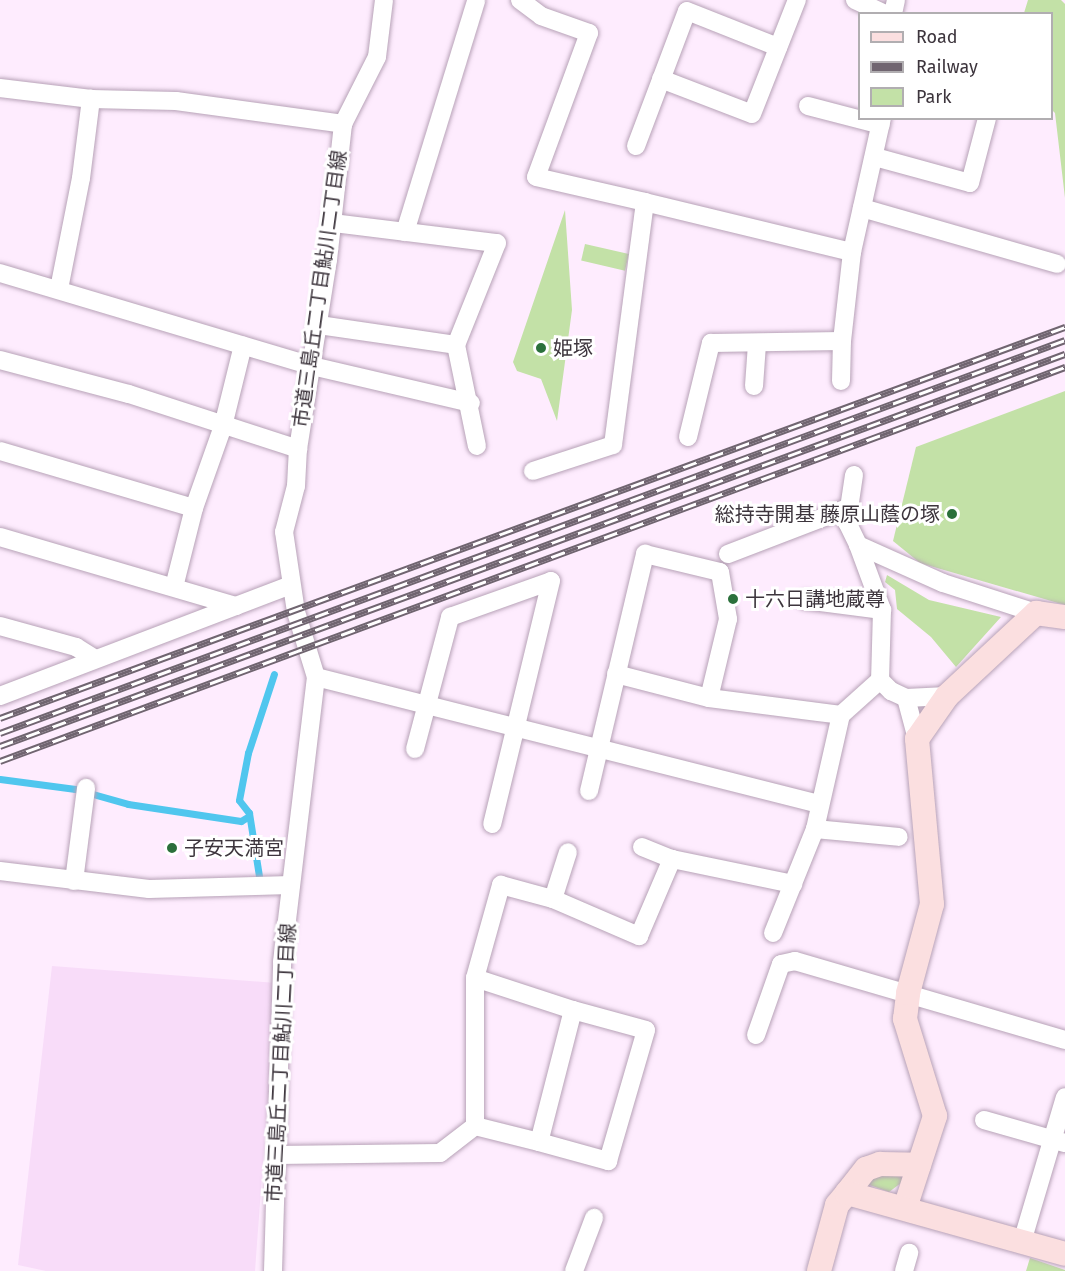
<!DOCTYPE html>
<meta charset="utf-8">
<style>
body{margin:0}
#map{position:relative;width:1065px;height:1271px;overflow:hidden;background:#feecfe;font-family:"Fira Sans","Noto Sans JP",sans-serif}
div>[style]{position:absolute}
.built>*{inset:0;background:#f8dcf9}
.green>*{inset:0;background:#c3e1a7;transform-origin:0 0}
.stream>*{height:7px;margin:-3.5px;padding:0 3.5px;transform-origin:3.5px;border-radius:3.5px;background:#50c6ee}
.roads{filter:drop-shadow(0 0 2px #b7a2b7) drop-shadow(0 0 2px #b7a2b7)}
.street>*{height:18px;margin:-9px;padding:0 9px;transform-origin:9px;border-radius:9px;background:#fff}
.secondary>*{height:24px;margin:-12px;padding:0 12px;transform-origin:12px;border-radius:12px;background:#fbdfe0}
.rail>*{height:7px;margin-top:-3.5px;transform-origin:0;background:repeating-linear-gradient(90deg,#fff 0 14px,#706570 0 28px);box-sizing:border-box;border-block:2px solid #706570}
.dots>*{width:16px;height:16px;translate:-50% -50%;box-sizing:border-box;border:3px solid #fff;border-radius:50%}
span{translate:-50% -50%;white-space:nowrap;text-align:center;line-height:1.15;-webkit-text-stroke:6px #fff;paint-order:stroke}
.street-label{font-size:20px;color:#3d353d}
.poi-label{font-size:20px;color:#3d353d}
.left{translate:0 -50%;text-align:left}
.right{translate:-100% -50%;text-align:right}
.legend{position:absolute;left:858px;top:12px;width:195px;height:108px;box-sizing:border-box;background:#fff;border:2px solid #b1aeb1;margin:0;padding:8px 10px;list-style:none;font-size:18px;color:#3d353d}
.legend li{display:flex;align-items:center;gap:12px;height:30px}
.legend b{width:30px;border:2px solid #b1aeb1}
</style>
<div id="map">
<div class="built">
<i style="clip-path:polygon(52px 966px,276px 983px,255px 1271px,46px 1271px,18px 1265px)"></i>
</div>
<div class="green">
<i style="clip-path:polygon(1028px 0,1061px 0,1065px 4px,1065px 198px,1055px 113px,1052px 110px,1052px 14px,1024px 13px)"></i>
<i style="clip-path:polygon(565px 210px,572px 310px,557px 421px,541px 379px,517px 371px,513px 362px)"></i>
<i style="left:585px;top:244px;width:45px;height:17px;rotate:13deg"></i>
<i style="clip-path:polygon(1065px 391px,1065px 605px,920px 563px,893px 541px,916px 447px)"></i>
<i style="clip-path:polygon(887px 575px,929px 600px,1001px 617px,956px 667px,931px 637px,897px 609px,895px 590px,885px 582px)"></i>
<i style="clip-path:polygon(905px 1171px,901px 1183px,889px 1192px,864px 1183px,865px 1177px)"></i>
<i style="clip-path:polygon(1030px 1258px,1065px 1270px,1065px 1271px,1026px 1271px)"></i>
</div>
<div class="stream">
<i style="left:0;top:779px;width:76px;rotate:7.6deg"></i>
<i style="left:75px;top:789px;width:55px;rotate:15.8deg"></i>
<i style="left:128px;top:804px;width:114px;rotate:8.6deg"></i>
<i style="left:241px;top:821px;width:9px;rotate:-32deg"></i>
<i style="left:259px;top:876px;width:64px;rotate:-99deg"></i>
<i style="left:249px;top:813px;width:16px;rotate:-128deg"></i>
<i style="left:239px;top:800px;width:48px;rotate:-79.2deg"></i>
<i style="left:248px;top:753px;width:83px;rotate:-71.8deg"></i>
</div>
<div class="roads">
<div class="street">
<i style="left:520px;top:0;width:26px;rotate:37deg"></i>
<i style="left:541px;top:16px;width:51px;rotate:19.5deg"></i>
<i style="left:589px;top:33px;width:153px;rotate:110.2deg"></i>
<i style="left:536px;top:177px;width:112px;rotate:12.9deg"></i>
<i style="left:855px;top:0;width:33px;rotate:25deg"></i>
<i style="left:893px;top:14px;width:14px;rotate:-78deg"></i>
<i style="left:661px;top:79px;width:97px;rotate:21deg"></i>
<i style="left:752px;top:114px;width:123px;rotate:-68.5deg"></i>
<i style="left:0;top:88px;width:92px;rotate:6.9deg"></i>
<i style="left:91px;top:99px;width:85px;rotate:1.3deg"></i>
<i style="left:176px;top:101px;width:169px;rotate:7.8deg"></i>
<i style="left:808px;top:106px;width:75px;rotate:14.6deg"></i>
<i style="left:636px;top:146px;width:144px;rotate:-69.3deg"></i>
<i style="left:687px;top:11px;width:98px;rotate:21.6deg"></i>
<i style="left:875px;top:157px;width:98px;rotate:15.3deg"></i>
<i style="left:970px;top:183px;width:67px;rotate:-75.3deg"></i>
<i style="left:862px;top:208px;width:203px;rotate:16deg"></i>
<i style="left:333px;top:223px;width:165px;rotate:7deg"></i>
<i style="left:497px;top:243px;width:110px;rotate:111.9deg"></i>
<i style="left:456px;top:345px;width:103px;rotate:78.3deg"></i>
<i style="left:405px;top:232px;width:242px;rotate:-72.9deg"></i>
<i style="left:0;top:273px;width:326px;rotate:16.6deg"></i>
<i style="left:312px;top:366px;width:163px;rotate:13.1deg"></i>
<i style="left:59px;top:289px;width:113px;rotate:-78.8deg"></i>
<i style="left:81px;top:178px;width:80px;rotate:-82.8deg"></i>
<i style="left:319px;top:325px;width:138px;rotate:8.3deg"></i>
<i style="left:0;top:360px;width:133px;rotate:14.8deg"></i>
<i style="left:129px;top:394px;width:178px;rotate:18deg"></i>
<i style="left:841px;top:381px;width:40px;rotate:-88.6deg"></i>
<i style="left:842px;top:341px;width:90px;rotate:-83.6deg"></i>
<i style="left:852px;top:252px;width:137px;rotate:-77.4deg"></i>
<i style="left:754px;top:386px;width:42px;rotate:-85.9deg"></i>
<i style="left:688px;top:437px;width:97px;rotate:-76.3deg"></i>
<i style="left:711px;top:343px;width:131px;rotate:-0.9deg"></i>
<i style="left:0;top:451px;width:202px;rotate:16.4deg"></i>
<i style="left:194px;top:508px;width:81px;rotate:104.2deg"></i>
<i style="left:533px;top:471px;width:84px;rotate:-18deg"></i>
<i style="left:613px;top:445px;width:245px;rotate:-82.5deg"></i>
<i style="left:645px;top:202px;width:213px;rotate:13.6deg"></i>
<i style="left:854px;top:475px;width:48px;rotate:98.5deg"></i>
<i style="left:847px;top:522px;width:25px;rotate:64deg"></i>
<i style="left:858px;top:545px;width:93px;rotate:24.1deg"></i>
<i style="left:943px;top:583px;width:98px;rotate:17.9deg"></i>
<i style="left:194px;top:508px;width:87px;rotate:-70.5deg"></i>
<i style="left:223px;top:426px;width:83px;rotate:-76.1deg"></i>
<i style="left:0;top:537px;width:246px;rotate:16.3deg"></i>
<i style="left:858px;top:545px;width:69px;rotate:69.7deg"></i>
<i style="left:882px;top:610px;width:70px;rotate:91.6deg"></i>
<i style="left:880px;top:680px;width:16px;rotate:45deg"></i>
<i style="left:891px;top:691px;width:17px;rotate:25deg"></i>
<i style="left:906px;top:698px;width:41px;rotate:-2.8deg"></i>
<i style="left:728px;top:554px;width:129px;rotate:-21deg"></i>
<i style="left:805px;top:600px;width:78px;rotate:7.4deg"></i>
<i style="left:0;top:626px;width:79px;rotate:15.4deg"></i>
<i style="left:76px;top:647px;width:22px;rotate:32deg"></i>
<i style="left:616px;top:674px;width:96px;rotate:14.5deg"></i>
<i style="left:709px;top:698px;width:133px;rotate:7.3deg"></i>
<i style="left:316px;top:677px;width:519px;rotate:14.17deg"></i>
<i style="left:0;top:696px;width:311px;rotate:-20.9deg"></i>
<i style="left:906px;top:698px;width:42px;rotate:75deg"></i>
<i style="left:415px;top:749px;width:137px;rotate:-75.1deg"></i>
<i style="left:450px;top:617px;width:107px;rotate:-19.6deg"></i>
<i style="left:551px;top:581px;width:250px;rotate:103.6deg"></i>
<i style="left:589px;top:791px;width:244px;rotate:-76.7deg"></i>
<i style="left:645px;top:554px;width:77px;rotate:13.5deg"></i>
<i style="left:720px;top:572px;width:48px;rotate:80.3deg"></i>
<i style="left:728px;top:619px;width:81px;rotate:103.5deg"></i>
<i style="left:815px;top:829px;width:84px;rotate:5.4deg"></i>
<i style="left:642px;top:847px;width:32px;rotate:22deg"></i>
<i style="left:0;top:871px;width:150px;rotate:6.9deg"></i>
<i style="left:149px;top:889px;width:142px;rotate:-1.6deg"></i>
<i style="left:74px;top:881px;width:94px;rotate:-82.6deg"></i>
<i style="left:553px;top:899px;width:49px;rotate:-72.3deg"></i>
<i style="left:773px;top:933px;width:112px;rotate:-68deg"></i>
<i style="left:815px;top:829px;width:117px;rotate:-77.2deg"></i>
<i style="left:841px;top:715px;width:52px;rotate:-41.9deg"></i>
<i style="left:475px;top:978px;width:103px;rotate:18.1deg"></i>
<i style="left:573px;top:1010px;width:136px;rotate:104.4deg"></i>
<i style="left:539px;top:1142px;width:66px;rotate:-166deg"></i>
<i style="left:475px;top:1126px;width:148px;rotate:-90deg"></i>
<i style="left:475px;top:978px;width:97px;rotate:-74.4deg"></i>
<i style="left:501px;top:885px;width:54px;rotate:15.1deg"></i>
<i style="left:553px;top:899px;width:94px;rotate:23.3deg"></i>
<i style="left:639px;top:936px;width:84px;rotate:-66.8deg"></i>
<i style="left:672px;top:859px;width:124px;rotate:11.7deg"></i>
<i style="left:756px;top:1035px;width:75px;rotate:-70.6deg"></i>
<i style="left:781px;top:964px;width:14px;rotate:-12deg"></i>
<i style="left:795px;top:961px;width:281px;rotate:16.3deg"></i>
<i style="left:984px;top:1120px;width:84px;rotate:15.9deg"></i>
<i style="left:539px;top:1142px;width:72px;rotate:15.4deg"></i>
<i style="left:608px;top:1161px;width:136px;rotate:-73.8deg"></i>
<i style="left:646px;top:1030px;width:76px;rotate:-164.7deg"></i>
<i style="left:276px;top:1155px;width:164px;rotate:-0.7deg"></i>
<i style="left:440px;top:1153px;width:44px;rotate:-37.6deg"></i>
<i style="left:1022px;top:1242px;width:151px;rotate:-73.5deg"></i>
<i style="left:273px;top:1271px;width:309px;rotate:-88.3deg"></i>
<i style="left:282px;top:962px;width:287px;rotate:-83.2deg"></i>
<i style="left:316px;top:677px;width:68px;rotate:-107.1deg"></i>
<i style="left:296px;top:612px;width:81px;rotate:-98.5deg"></i>
<i style="left:284px;top:532px;width:48px;rotate:-75.4deg"></i>
<i style="left:296px;top:486px;width:37px;rotate:-87deg"></i>
<i style="left:298px;top:449px;width:191px;rotate:-81deg"></i>
<i style="left:328px;top:260px;width:137px;rotate:-83.7deg"></i>
<i style="left:343px;top:124px;width:75px;rotate:-63.1deg"></i>
<i style="left:377px;top:57px;width:57px;rotate:-83deg"></i>
<i style="left:574px;top:1271px;width:57px;rotate:-69.3deg"></i>
<i style="left:904px;top:1271px;width:19px;rotate:-74deg"></i>
</div>
<div class="secondary">
<i style="left:847px;top:1193px;width:31px;rotate:-52deg"></i>
<i style="left:866px;top:1169px;width:15px;rotate:-20deg"></i>
<i style="left:880px;top:1164px;width:39px;rotate:1deg"></i>
<i style="left:905px;top:1208px;width:97px;rotate:-71.9deg"></i>
<i style="left:935px;top:1116px;width:102px;rotate:-107.2deg"></i>
<i style="left:905px;top:1019px;width:26px;rotate:-83deg"></i>
<i style="left:908px;top:993px;width:92px;rotate:-74.9deg"></i>
<i style="left:932px;top:904px;width:166px;rotate:-95.2deg"></i>
<i style="left:917px;top:739px;width:52px;rotate:-55.1deg"></i>
<i style="left:947px;top:696px;width:122px;rotate:-43deg"></i>
<i style="left:1036px;top:613px;width:29px;rotate:8deg"></i>
<i style="left:819px;top:1271px;width:68px;rotate:-74.7deg"></i>
<i style="left:837px;top:1205px;width:16px;rotate:-50deg"></i>
<i style="left:847px;top:1193px;width:226px;rotate:15.6deg"></i>
</div>
</div>
<div class="rail">
<i style="left:0;top:718px;width:1135px;rotate:-20.16deg"></i>
<i style="left:0;top:733px;width:1135px;rotate:-20.25deg"></i>
<i style="left:0;top:746px;width:1135px;rotate:-20.21deg"></i>
<i style="left:0;top:761px;width:1136px;rotate:-20.3deg"></i>
</div>
<div class="dots">
<i style="left:541px;top:348px;background:#2b703b"></i>
<i style="left:952px;top:514px;background:#2b703b"></i>
<i style="left:733px;top:599px;background:#2b703b"></i>
<i style="left:172px;top:848px;background:#2b703b"></i>
</div>
<div class="street-label">
<span style="left:320px;top:289px;rotate:-82deg">市道三島丘二丁目鮎川二丁目線</span>
<span style="left:281px;top:1063px;rotate:-87deg">市道三島丘二丁目鮎川二丁目線</span>
</div>
<div class="poi-label">
<span class="left" style="left:553px;top:348px">姫塚</span>
<span class="right" style="left:940px;top:514px">総持寺開基 藤原山蔭の塚</span>
<span class="left" style="left:745px;top:599px">十六日講地蔵尊</span>
<span class="left" style="left:184px;top:848px">子安天満宮</span>
</div>
<ul class="legend">
<li><b style="height:8px;background:#fbdfe0"></b>Road</li>
<li><b style="height:8px;background:#706570"></b>Railway</li>
<li><b style="height:16px;background:#c3e1a7"></b>Park</li>
</ul>
</div>
